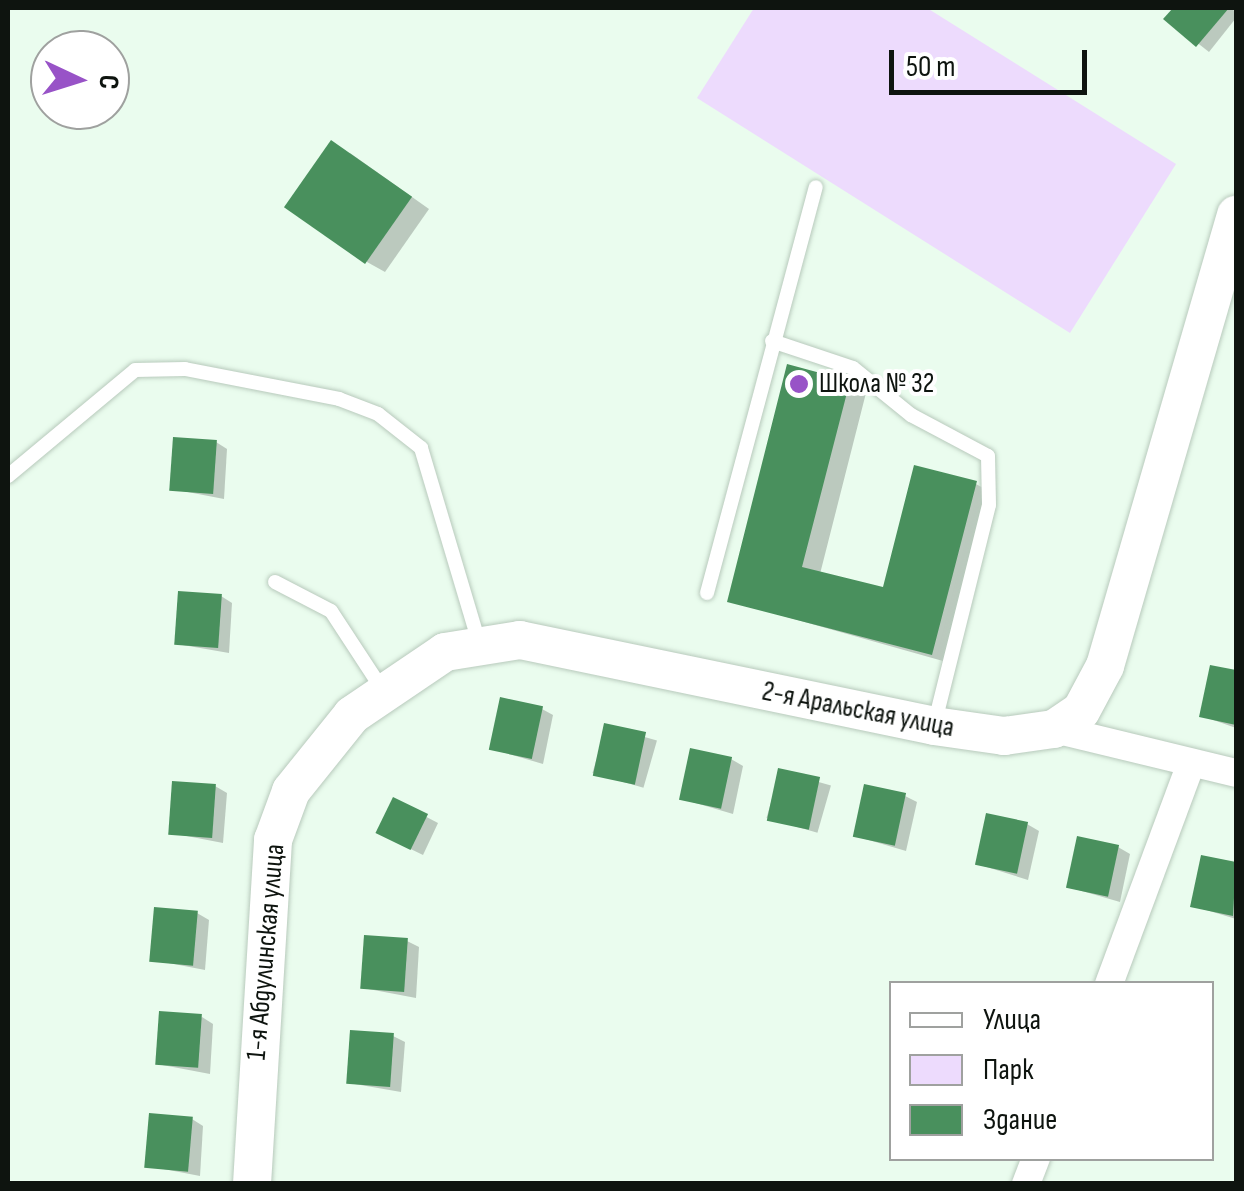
<!DOCTYPE html>
<meta charset="utf-8">
<style>
body{margin:0}
#map{position:relative;width:1244px;height:1191px;overflow:hidden;background:#eafcee;font-family:"Sofia Sans Condensed",sans-serif}
div>[style]{position:absolute}
.green>*{inset:0;background:#eddbfd}
.shadow>*{inset:0;background:#0003;transform-origin:0 0}
.building>*{inset:0;background:#49905d;transform-origin:0 0}
.roads{filter:drop-shadow(0 0 2px #b8cabc) drop-shadow(0 0 2px #b8cabc)}
.lane>*{height:14px;margin:-7px;padding:0 7px;transform-origin:7px;border-radius:7px;background:#fff}
.street>*{height:28px;margin:-14px;padding:0 14px;transform-origin:14px;border-radius:14px;background:#fff}
.secondary>*{height:38px;margin:-19px;padding:0 19px;transform-origin:19px;border-radius:19px;background:#fff}
.dots>*{width:28px;height:28px;translate:-50% -50%;box-sizing:border-box;border:5px solid #fff;border-radius:50%}
span{translate:-50% -50%;white-space:nowrap;text-align:center;line-height:1.15;-webkit-text-stroke:8px #fff;paint-order:stroke}
.poi-label{font-size:28px;color:#0e140f}
.left{translate:0 -50%;text-align:left}
.street-label{font-size:28px;color:#0e140f}
.frame{position:absolute;inset:0;border:10px solid #0e140f;pointer-events:none}
.legend{position:absolute;left:889px;top:981px;width:325px;height:180px;box-sizing:border-box;background:#fff;border:2px solid #9fa19f;margin:0;padding:12px 18px;list-style:none;font-size:30px;color:#0e140f}
.legend li{display:flex;align-items:center;gap:20px;height:50px}
.legend b{width:50px;border:2px solid #9fa19f}
.north{position:absolute;left:30px;top:30px;width:100px;height:100px;box-sizing:border-box;background:#fff;border:2px solid #9fa19f;border-radius:50%;rotate:94deg;font-size:28px;font-weight:700;line-height:40px;text-align:center;color:#0e140f}
.north::after{content:'';display:block;margin:auto;width:35px;height:45px;background:#9853c7;clip-path:polygon(50% 0,100% 100%,50% 72%,0 100%)}
.scale{position:absolute;left:889px;top:50px;width:198px;height:45px;box-sizing:border-box;border:5px solid #0e140f;border-top:0;padding-left:12px;font-size:30px;line-height:35px;white-space:nowrap;color:#0e140f;-webkit-text-stroke:8px #fff;paint-order:stroke}
</style>
<div id="map">
<div class="green">
<i style="clip-path:polygon(754px 8px,927px 8px,1176px 164px,1070px 333px,697px 98px)"></i>
</div>
<div class="shadow">
<i style="clip-path:polygon(1176px 8px,1233px 8px,1236px 18px,1209px 52px,1167px 19px)"></i>
<i style="clip-path:polygon(350px 153px,429px 209px,385px 272px,367px 262px)"></i>
<i style="clip-path:polygon(849px 383px,866px 393px,820px 574px,884px 590px,976px 484px,994px 494px,950px 663px,730px 601px)"></i>
<i style="clip-path:polygon(216px 442px,227px 449px,224px 499px,172px 489px)"></i>
<i style="clip-path:polygon(221px 596px,232px 603px,229px 653px,177px 644px)"></i>
<i style="clip-path:polygon(1212px 668px,1236px 673px,1236px 728px,1202px 716px)"></i>
<i style="clip-path:polygon(542px 709px,553px 715px,543px 764px,492px 749px)"></i>
<i style="left:606px;top:726px;width:53px;height:49px;rotate:16deg"></i>
<i style="clip-path:polygon(731px 759px,743px 766px,733px 814px,682px 799px)"></i>
<i style="left:780px;top:771px;width:53px;height:49px;rotate:16deg"></i>
<i style="clip-path:polygon(215px 786px,227px 793px,223px 843px,171px 833px)"></i>
<i style="clip-path:polygon(905px 796px,917px 802px,906px 851px,855px 836px)"></i>
<i style="clip-path:polygon(394px 800px,438px 823px,423px 855px,390px 839px)"></i>
<i style="clip-path:polygon(1027px 824px,1039px 831px,1028px 880px,977px 864px)"></i>
<i style="clip-path:polygon(1118px 847px,1130px 854px,1120px 902px,1068px 887px)"></i>
<i style="clip-path:polygon(1203px 858px,1236px 865px,1236px 919px,1193px 906px)"></i>
<i style="clip-path:polygon(197px 913px,209px 920px,205px 970px,153px 960px)"></i>
<i style="clip-path:polygon(407px 941px,419px 947px,416px 998px,363px 988px)"></i>
<i style="clip-path:polygon(202px 1017px,213px 1024px,210px 1074px,157px 1064px)"></i>
<i style="clip-path:polygon(393px 1036px,405px 1042px,401px 1092px,349px 1083px)"></i>
<i style="clip-path:polygon(192px 1119px,203px 1126px,200px 1176px,148px 1166px)"></i>
</div>
<div class="building">
<i style="clip-path:polygon(1173px 8px,1229px 8px,1196px 47px,1163px 19px)"></i>
<i style="left:331px;top:140px;width:99px;height:82px;rotate:35deg"></i>
<i style="clip-path:polygon(787px 364px,850px 381px,802px 567px,883px 587px,914px 465px,977px 481px,932px 655px,727px 602px)"></i>
<i style="left:173px;top:437px;width:44px;height:54px;rotate:4deg"></i>
<i style="left:178px;top:591px;width:44px;height:54px;rotate:4deg"></i>
<i style="clip-path:polygon(1210px 665px,1236px 670px,1236px 725px,1199px 717px)"></i>
<i style="left:500px;top:697px;width:44px;height:54px;rotate:12deg"></i>
<i style="left:604px;top:723px;width:43px;height:54px;rotate:12deg"></i>
<i style="left:690px;top:748px;width:43px;height:53px;rotate:12deg"></i>
<i style="left:778px;top:768px;width:43px;height:54px;rotate:12deg"></i>
<i style="left:172px;top:781px;width:44px;height:54px;rotate:4deg"></i>
<i style="left:864px;top:784px;width:43px;height:54px;rotate:12deg"></i>
<i style="left:393px;top:797px;width:39px;height:40px;rotate:26deg"></i>
<i style="left:986px;top:813px;width:43px;height:53px;rotate:12deg"></i>
<i style="left:1077px;top:836px;width:43px;height:53px;rotate:12deg"></i>
<i style="clip-path:polygon(1201px 855px,1236px 862px,1233px 916px,1190px 907px)"></i>
<i style="left:154px;top:907px;width:44px;height:55px;rotate:5deg"></i>
<i style="left:364px;top:935px;width:44px;height:54px;rotate:4deg"></i>
<i style="left:159px;top:1011px;width:43px;height:54px;rotate:4deg"></i>
<i style="left:350px;top:1030px;width:44px;height:54px;rotate:4deg"></i>
<i style="left:149px;top:1113px;width:44px;height:55px;rotate:5deg"></i>
</div>
<div class="roads">
<div class="lane">
<i style="left:772px;top:341px;width:85px;rotate:18.4deg"></i>
<i style="left:853px;top:368px;width:75px;rotate:39deg"></i>
<i style="left:911px;top:415px;width:87px;rotate:28deg"></i>
<i style="left:988px;top:456px;width:49px;rotate:88.8deg"></i>
<i style="left:989px;top:505px;width:228px;rotate:104deg"></i>
<i style="left:8px;top:476px;width:165px;rotate:-39.8deg"></i>
<i style="left:135px;top:370px;width:50px;rotate:-1.1deg"></i>
<i style="left:185px;top:369px;width:157px;rotate:11deg"></i>
<i style="left:339px;top:399px;width:42px;rotate:21deg"></i>
<i style="left:378px;top:414px;width:55px;rotate:38.3deg"></i>
<i style="left:421px;top:448px;width:202px;rotate:73.4deg"></i>
<i style="left:275px;top:582px;width:63px;rotate:27.4deg"></i>
<i style="left:331px;top:611px;width:93px;rotate:56.8deg"></i>
<i style="left:707px;top:593px;width:420px;rotate:-75deg"></i>
</div>
<div class="street">
<i style="left:1054px;top:729px;width:187px;rotate:13.6deg"></i>
<i style="left:1109px;top:984px;width:235px;rotate:-69.6deg"></i>
<i style="left:1026px;top:1184px;width:28px;rotate:-69deg"></i>
</div>
<div class="secondary">
<i style="left:252px;top:1184px;width:345px;rotate:-86.5deg"></i>
<i style="left:273px;top:840px;width:52px;rotate:-69.8deg"></i>
<i style="left:291px;top:791px;width:97px;rotate:-51.2deg"></i>
<i style="left:352px;top:715px;width:112px;rotate:-34.1deg"></i>
<i style="left:445px;top:652px;width:76px;rotate:-9.1deg"></i>
<i style="left:520px;top:640px;width:423px;rotate:11.7deg"></i>
<i style="left:934px;top:726px;width:71px;rotate:8.1deg"></i>
<i style="left:1004px;top:736px;width:50px;rotate:-8deg"></i>
<i style="left:1054px;top:729px;width:32px;rotate:-34deg"></i>
<i style="left:1081px;top:711px;width:51px;rotate:-61.9deg"></i>
<i style="left:1105px;top:666px;width:470px;rotate:-73.8deg"></i>
</div>
</div>
<div class="dots">
<i style="left:799px;top:384px;background:#9853c7"></i>
</div>
<div class="poi-label">
<span class="left" style="left:819px;top:384px">Школа № 32</span>
</div>
<div class="street-label">
<span style="left:858px;top:710px;rotate:11deg">2-я Аральская улица</span>
<span style="left:266px;top:952px;rotate:-85deg">1-я Абдулинская улица</span>
</div>
<div class="frame"></div>
<ul class="legend">
<li><b style="height:12px;background:#fff"></b>Улица</li>
<li><b style="height:28px;background:#eddbfd"></b>Парк</li>
<li><b style="height:28px;background:#49905d"></b>Здание</li>
</ul>
<div class="north">С</div>
<div class="scale">50 m</div>
</div>
